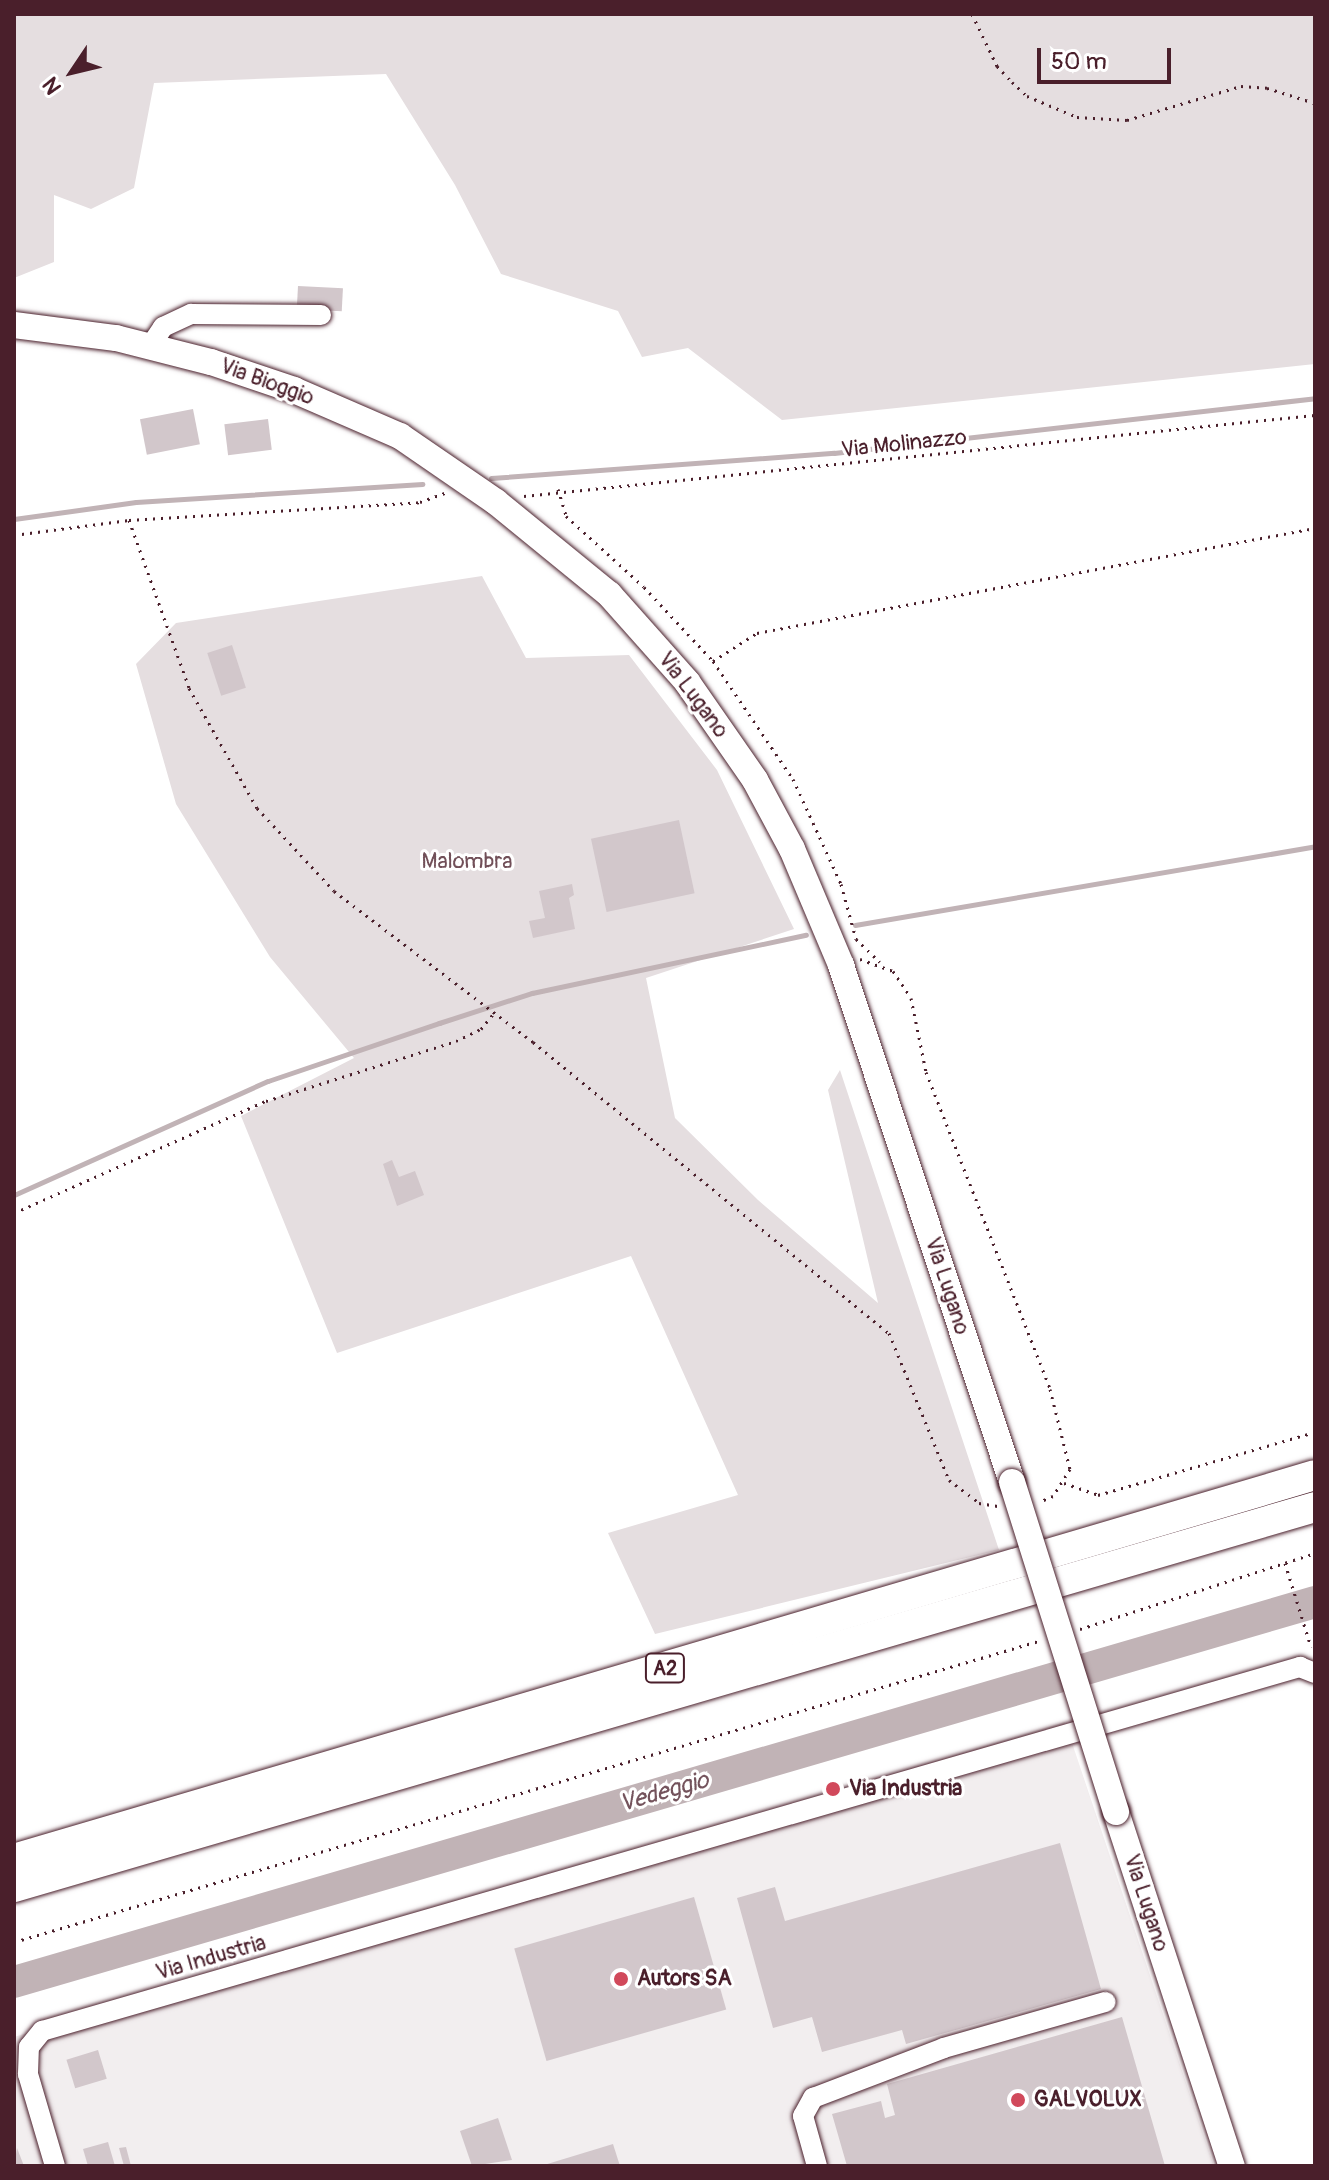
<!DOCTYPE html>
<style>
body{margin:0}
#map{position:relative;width:1329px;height:2180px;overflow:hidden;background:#fff;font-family:Pangolin,sans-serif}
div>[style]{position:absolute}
.built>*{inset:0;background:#f2eeef}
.green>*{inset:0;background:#e5dee0}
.stream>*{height:5px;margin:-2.5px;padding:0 2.5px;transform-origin:2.5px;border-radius:2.5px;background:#c1b3b6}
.river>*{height:32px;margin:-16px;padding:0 16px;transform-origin:16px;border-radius:16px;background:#c1b3b6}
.building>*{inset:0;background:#d2c7cb;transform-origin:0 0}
.path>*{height:3px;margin-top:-1.5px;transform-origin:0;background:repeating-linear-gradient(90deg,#4a1f2b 0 2px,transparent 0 8px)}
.roads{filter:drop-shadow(0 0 2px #4a1f2b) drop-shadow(0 0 2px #4a1f2b)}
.minor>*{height:20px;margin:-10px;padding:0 10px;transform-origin:10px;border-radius:10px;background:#fff}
.major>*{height:26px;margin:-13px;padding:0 13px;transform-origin:13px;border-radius:13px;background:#fff}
.highway>*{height:30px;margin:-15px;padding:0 15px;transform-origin:15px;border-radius:15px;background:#fff}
.bridges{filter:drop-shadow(0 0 2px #4a1f2b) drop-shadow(0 0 2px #4a1f2b)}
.major-bridge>*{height:26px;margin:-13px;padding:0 13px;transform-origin:13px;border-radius:13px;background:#fff}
.dots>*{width:22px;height:22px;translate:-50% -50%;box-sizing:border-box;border:4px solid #fff;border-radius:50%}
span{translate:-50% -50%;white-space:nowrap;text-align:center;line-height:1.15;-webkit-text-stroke:6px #fff;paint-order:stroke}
.shield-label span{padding:2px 6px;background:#fff;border:2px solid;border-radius:6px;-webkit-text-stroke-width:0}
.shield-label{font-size:20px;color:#4a1f2b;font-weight:700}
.street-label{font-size:22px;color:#4a1f2b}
.park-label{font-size:22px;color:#714f58}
.poi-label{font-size:22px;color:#4a1f2b;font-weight:700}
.left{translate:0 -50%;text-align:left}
.water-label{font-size:24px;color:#74535c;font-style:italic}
.frame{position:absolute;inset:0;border:16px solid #4a1f2b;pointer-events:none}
.north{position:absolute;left:32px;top:32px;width:80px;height:80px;-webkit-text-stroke:6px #fff;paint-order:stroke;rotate:235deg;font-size:22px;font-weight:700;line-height:32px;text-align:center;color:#4a1f2b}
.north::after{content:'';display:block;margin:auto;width:28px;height:36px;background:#4a1f2b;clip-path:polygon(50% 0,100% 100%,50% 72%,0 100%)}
.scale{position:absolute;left:1037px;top:48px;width:134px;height:36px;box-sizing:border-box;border:4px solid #4a1f2b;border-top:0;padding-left:10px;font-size:24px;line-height:28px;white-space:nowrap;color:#4a1f2b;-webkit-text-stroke:6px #fff;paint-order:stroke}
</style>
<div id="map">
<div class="built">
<i style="clip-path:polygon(1065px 1722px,1214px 2166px,14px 2166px,14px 2037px)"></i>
</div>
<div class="green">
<i style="clip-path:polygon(14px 14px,1315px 14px,1315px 364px,782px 420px,688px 348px,642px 357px,618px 311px,501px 274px,455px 185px,386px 74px,154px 83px,134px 188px,91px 209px,54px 195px,54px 262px,14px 278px)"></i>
<i style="clip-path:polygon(482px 576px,526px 658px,629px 655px,717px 770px,794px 929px,646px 978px,675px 1118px,758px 1200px,878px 1303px,828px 1090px,840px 1070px,999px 1550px,655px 1634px,608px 1533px,738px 1495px,631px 1256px,337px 1353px,241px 1116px,354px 1058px,270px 957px,176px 804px,136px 664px,176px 623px)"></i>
</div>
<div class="stream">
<i style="left:491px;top:478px;width:344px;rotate:-4.2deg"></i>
<i style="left:834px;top:453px;width:484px;rotate:-6.5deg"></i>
<i style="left:14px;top:519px;width:123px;rotate:-7.9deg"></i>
<i style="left:136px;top:502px;width:287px;rotate:-3.6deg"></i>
<i style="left:855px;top:925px;width:467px;rotate:-9.7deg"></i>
<i style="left:14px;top:1195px;width:278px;rotate:-24.2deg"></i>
<i style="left:268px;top:1081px;width:181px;rotate:-18.7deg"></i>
<i style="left:439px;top:1023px;width:98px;rotate:-17.9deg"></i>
<i style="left:532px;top:993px;width:280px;rotate:-12deg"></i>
</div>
<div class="river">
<i style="left:14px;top:1982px;width:1355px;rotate:-16.28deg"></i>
</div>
<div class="building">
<i style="left:298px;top:286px;width:45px;height:23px;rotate:3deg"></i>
<i style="left:193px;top:409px;width:36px;height:54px;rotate:79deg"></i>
<i style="left:268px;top:419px;width:31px;height:44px;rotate:83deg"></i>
<i style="left:232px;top:645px;width:45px;height:26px;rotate:72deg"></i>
<i style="left:679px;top:820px;width:75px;height:90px;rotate:78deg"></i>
<i style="clip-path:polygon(572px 884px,574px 895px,569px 898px,575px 929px,533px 938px,529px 921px,545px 918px,539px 891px)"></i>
<i style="clip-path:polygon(392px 1160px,399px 1177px,415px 1171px,424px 1195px,397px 1206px,383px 1164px)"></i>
<i style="clip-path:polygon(1060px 1843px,1101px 1989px,906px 2044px,902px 2030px,822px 2052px,812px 2017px,773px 2028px,737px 1898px,775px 1887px,785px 1921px)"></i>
<i style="left:694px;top:1897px;width:117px;height:187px;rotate:74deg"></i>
<i style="clip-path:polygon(1122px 2017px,1165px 2166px,847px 2166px,832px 2114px,881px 2101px,885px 2118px,895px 2115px,887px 2084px)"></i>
<i style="left:98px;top:2050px;width:30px;height:33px;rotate:73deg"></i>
<i style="clip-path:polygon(498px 2118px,512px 2160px,472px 2166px,460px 2131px)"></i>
<i style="clip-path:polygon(108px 2142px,115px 2166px,88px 2166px,83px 2149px)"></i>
<i style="clip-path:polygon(613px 2144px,620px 2166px,544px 2166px,544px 2165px)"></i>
<i style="clip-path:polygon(126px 2147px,131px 2166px,124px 2166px,119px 2148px)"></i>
<i style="clip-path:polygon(17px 2148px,24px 2166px,14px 2166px)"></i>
</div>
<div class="path">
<i style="left:972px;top:14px;width:58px;rotate:64.3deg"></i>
<i style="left:997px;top:66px;width:22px;rotate:47deg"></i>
<i style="left:1012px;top:82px;width:21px;rotate:43deg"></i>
<i style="left:1027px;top:96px;width:54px;rotate:22.8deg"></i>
<i style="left:1077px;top:117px;width:50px;rotate:3.4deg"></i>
<i style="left:1127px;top:120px;width:119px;rotate:-16.6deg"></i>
<i style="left:1241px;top:86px;width:26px;rotate:4deg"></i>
<i style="left:1267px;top:88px;width:50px;rotate:17.4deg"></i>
<i style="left:558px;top:489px;width:28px;rotate:73deg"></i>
<i style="left:566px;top:516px;width:105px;rotate:42.3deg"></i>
<i style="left:644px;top:587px;width:101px;rotate:47deg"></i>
<i style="left:713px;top:661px;width:52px;rotate:-32.5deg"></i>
<i style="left:757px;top:633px;width:568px;rotate:-10.66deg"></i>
<i style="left:524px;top:496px;width:795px;rotate:-5.85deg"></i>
<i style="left:129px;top:520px;width:178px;rotate:70.3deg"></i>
<i style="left:189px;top:688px;width:138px;rotate:60.5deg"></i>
<i style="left:257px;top:808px;width:113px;rotate:47.1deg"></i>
<i style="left:334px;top:891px;width:250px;rotate:37.2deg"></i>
<i style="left:533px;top:1042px;width:460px;rotate:39.3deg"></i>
<i style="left:889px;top:1333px;width:159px;rotate:67.8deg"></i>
<i style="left:949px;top:1480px;width:38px;rotate:37deg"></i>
<i style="left:979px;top:1503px;width:19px;rotate:9deg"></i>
<i style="left:14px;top:535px;width:116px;rotate:-7.4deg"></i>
<i style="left:129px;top:520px;width:292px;rotate:-3.5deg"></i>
<i style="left:420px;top:502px;width:27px;rotate:-20deg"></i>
<i style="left:713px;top:661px;width:143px;rotate:55.9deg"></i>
<i style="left:793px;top:779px;width:115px;rotate:65.4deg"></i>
<i style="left:841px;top:884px;width:57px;rotate:74.7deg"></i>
<i style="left:856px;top:939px;width:33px;rotate:44deg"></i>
<i style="left:860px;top:959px;width:35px;rotate:20deg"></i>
<i style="left:893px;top:971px;width:32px;rotate:56deg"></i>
<i style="left:911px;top:998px;width:76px;rotate:78.5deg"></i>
<i style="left:926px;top:1072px;width:340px;rotate:68.6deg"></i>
<i style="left:1050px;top:1389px;width:82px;rotate:76deg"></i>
<i style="left:1070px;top:1469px;width:32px;rotate:122deg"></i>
<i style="left:1053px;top:1496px;width:13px;rotate:157deg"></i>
<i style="left:14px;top:1213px;width:276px;rotate:-24deg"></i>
<i style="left:266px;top:1101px;width:199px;rotate:-17.5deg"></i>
<i style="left:456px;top:1041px;width:28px;rotate:-26deg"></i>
<i style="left:481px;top:1029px;width:19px;rotate:-51deg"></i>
<i style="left:1064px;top:1483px;width:36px;rotate:19deg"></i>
<i style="left:1098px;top:1495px;width:226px;rotate:-16.2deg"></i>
<i style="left:1285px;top:1563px;width:88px;rotate:72.8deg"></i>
<i style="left:1080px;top:1629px;width:247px;rotate:-17.9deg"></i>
<i style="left:14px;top:1942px;width:1068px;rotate:-16.37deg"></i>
</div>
<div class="roads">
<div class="minor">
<i style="left:151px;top:345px;width:22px;rotate:-56deg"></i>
<i style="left:163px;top:327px;width:31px;rotate:-25deg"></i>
<i style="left:191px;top:314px;width:130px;rotate:0.4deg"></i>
<i style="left:55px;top:2166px;width:96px;rotate:-106.4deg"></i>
<i style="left:28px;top:2074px;width:27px;rotate:-88deg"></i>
<i style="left:29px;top:2047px;width:21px;rotate:-51deg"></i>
<i style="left:42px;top:2031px;width:1310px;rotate:-16.14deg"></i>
<i style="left:1300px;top:1667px;width:16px;rotate:22deg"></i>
<i style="left:817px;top:2166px;width:52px;rotate:-105.6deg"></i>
<i style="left:803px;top:2116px;width:21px;rotate:-61deg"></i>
<i style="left:813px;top:2098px;width:140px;rotate:-20.9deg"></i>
<i style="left:944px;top:2048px;width:168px;rotate:-15.9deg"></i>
</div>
<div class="major">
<i style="left:14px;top:325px;width:103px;rotate:7.3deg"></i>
<i style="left:116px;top:338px;width:98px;rotate:14.2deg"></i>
<i style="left:211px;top:362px;width:88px;rotate:18.6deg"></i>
<i style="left:294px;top:390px;width:116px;rotate:23.5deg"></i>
<i style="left:400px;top:436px;width:116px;rotate:34.5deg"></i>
<i style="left:496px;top:502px;width:146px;rotate:39.2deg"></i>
<i style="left:609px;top:594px;width:118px;rotate:48.4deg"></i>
<i style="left:687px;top:682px;width:119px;rotate:55.2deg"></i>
<i style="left:755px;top:780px;width:78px;rotate:61.8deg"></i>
<i style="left:792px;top:849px;width:126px;rotate:67.1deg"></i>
<i style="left:841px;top:965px;width:545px;rotate:71.7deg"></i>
<i style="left:1116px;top:1812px;width:373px;rotate:71.9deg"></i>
</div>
<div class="highway">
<i style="left:14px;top:1859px;width:1356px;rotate:-16.44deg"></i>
<i style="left:14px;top:1887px;width:1355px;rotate:-16.28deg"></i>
</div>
</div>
<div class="bridges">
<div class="major-bridge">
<i style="left:1012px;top:1482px;width:346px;rotate:72.5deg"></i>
</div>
</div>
<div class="dots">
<i style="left:833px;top:1789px;background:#d1495b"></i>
<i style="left:621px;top:1979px;background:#d1495b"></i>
<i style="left:1018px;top:2100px;background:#d1495b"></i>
</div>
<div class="shield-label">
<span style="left:665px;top:1668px">A2</span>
</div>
<div class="street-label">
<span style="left:267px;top:382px;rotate:20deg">Via Bioggio</span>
<span style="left:904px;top:444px;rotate:-6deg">Via Molinazzo</span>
<span style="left:693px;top:695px;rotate:53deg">Via Lugano</span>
<span style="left:947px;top:1286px;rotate:72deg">Via Lugano</span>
<span style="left:1146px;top:1903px;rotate:72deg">Via Lugano</span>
<span style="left:211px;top:1958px;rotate:-16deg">Via Industria</span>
</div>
<div class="park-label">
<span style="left:467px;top:862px">Malombra</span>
</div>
<div class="poi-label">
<span class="left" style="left:849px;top:1789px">Via Industria</span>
<span class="left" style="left:637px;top:1979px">Autors SA</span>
<span class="left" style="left:1034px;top:2100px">GALVOLUX</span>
</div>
<div class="water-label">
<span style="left:664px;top:1792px;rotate:-16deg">Vedeggio</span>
</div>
<div class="frame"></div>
<div class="north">N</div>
<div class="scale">50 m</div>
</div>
